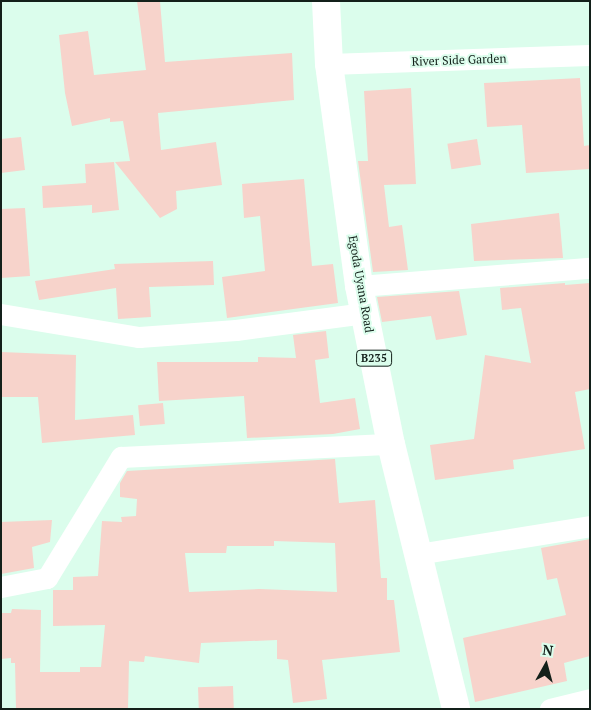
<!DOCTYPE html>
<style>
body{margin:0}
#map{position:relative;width:591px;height:710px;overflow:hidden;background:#dbfdec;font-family:"PT Serif",serif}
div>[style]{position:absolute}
.building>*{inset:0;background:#f7d3cb;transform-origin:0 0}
.minor>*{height:21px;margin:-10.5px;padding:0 10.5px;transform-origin:10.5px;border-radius:10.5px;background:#fff}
.primary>*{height:28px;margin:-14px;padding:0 14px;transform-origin:14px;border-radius:14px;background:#fff}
span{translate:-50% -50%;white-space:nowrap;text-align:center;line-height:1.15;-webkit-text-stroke:4px #dbfdec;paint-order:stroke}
.shield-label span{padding:1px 4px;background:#dbfdec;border:1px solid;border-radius:4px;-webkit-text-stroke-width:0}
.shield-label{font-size:11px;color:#13201a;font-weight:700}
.street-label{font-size:12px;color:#13201a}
.frame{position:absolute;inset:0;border:2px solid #13201a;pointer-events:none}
.north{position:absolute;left:521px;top:640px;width:50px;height:50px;-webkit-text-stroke:4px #dbfdec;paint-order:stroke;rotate:7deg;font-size:14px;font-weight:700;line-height:20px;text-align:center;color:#13201a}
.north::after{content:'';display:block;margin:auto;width:18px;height:22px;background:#13201a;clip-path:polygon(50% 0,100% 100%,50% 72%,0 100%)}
</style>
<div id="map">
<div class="building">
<i style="clip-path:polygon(137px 1px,160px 1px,165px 62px,292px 53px,294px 100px,158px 113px,161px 150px,216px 142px,222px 185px,176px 191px,177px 209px,160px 218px,115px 162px,130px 161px,123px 121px,110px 122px,110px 118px,72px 126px,65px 93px,59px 35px,88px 31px,94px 75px,146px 70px)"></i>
<i style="clip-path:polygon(580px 78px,584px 146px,590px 145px,590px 169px,526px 173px,522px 125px,487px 127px,484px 83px)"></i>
<i style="clip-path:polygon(411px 88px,416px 184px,384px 185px,389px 227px,402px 225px,408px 270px,373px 272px,358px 161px,368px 161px,364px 91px)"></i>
<i style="clip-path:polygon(21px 137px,25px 170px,1px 173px,1px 139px)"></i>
<i style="left:477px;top:139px;width:26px;height:30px;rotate:81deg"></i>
<i style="clip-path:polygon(114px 162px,119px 210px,92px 213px,92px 205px,43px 208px,42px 186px,86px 183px,85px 164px)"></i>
<i style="clip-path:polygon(304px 179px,312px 266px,333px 264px,338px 303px,227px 318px,222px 277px,265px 271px,260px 216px,244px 218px,242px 184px)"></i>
<i style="clip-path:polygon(25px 208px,30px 276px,1px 278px,1px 209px)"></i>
<i style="clip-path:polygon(559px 213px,563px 258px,474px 261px,471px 224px)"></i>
<i style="clip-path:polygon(213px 261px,214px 285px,149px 287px,151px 317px,118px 319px,116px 288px,39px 300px,35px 281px,115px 269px,114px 264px)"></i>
<i style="clip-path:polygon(565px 283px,565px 285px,590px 283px,590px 389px,575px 392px,585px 449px,513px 460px,514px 469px,435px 480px,430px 445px,474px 439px,485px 355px,531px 363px,521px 308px,502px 310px,500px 288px)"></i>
<i style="clip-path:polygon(459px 291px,467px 335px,436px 340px,431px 316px,382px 322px,377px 297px)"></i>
<i style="clip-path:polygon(326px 331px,329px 358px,315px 360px,320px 403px,355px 398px,360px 429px,333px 434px,247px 438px,244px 396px,159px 401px,157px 362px,258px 362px,258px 357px,296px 358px,293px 335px)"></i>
<i style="clip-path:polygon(1px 352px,76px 355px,75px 420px,133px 415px,135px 435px,42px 443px,38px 397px,1px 397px)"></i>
<i style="left:163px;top:403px;width:21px;height:25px;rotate:85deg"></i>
<i style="clip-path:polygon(evenodd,335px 459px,339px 503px,375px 500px,381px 578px,387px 578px,387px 600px,394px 600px,400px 652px,322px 660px,327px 699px,293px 703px,288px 660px,277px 659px,277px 640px,201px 643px,199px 663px,145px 656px,144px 662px,129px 661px,128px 709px,16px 709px,15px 663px,11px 663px,11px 658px,1px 659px,1px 613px,11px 613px,12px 609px,41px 610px,40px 672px,80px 672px,80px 667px,101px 667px,105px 625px,53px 626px,53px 590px,73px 590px,73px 577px,98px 576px,102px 521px,122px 522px,121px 517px,136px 516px,137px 499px,120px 497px,120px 483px,127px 471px,335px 459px,274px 541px,335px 543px,337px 592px,259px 589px,189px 592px,185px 553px,226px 553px,227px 546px,274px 546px,274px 541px)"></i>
<i style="clip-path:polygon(52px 520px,50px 542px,32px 547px,34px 568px,1px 574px,1px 522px)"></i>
<i style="clip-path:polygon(590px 539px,590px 656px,564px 663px,567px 681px,475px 702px,463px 638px,566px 615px,557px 578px,547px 580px,541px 548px)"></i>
<i style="left:233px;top:686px;width:23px;height:35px;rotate:88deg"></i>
</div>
<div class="minor">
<i style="left:329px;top:64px;width:261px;rotate:-2deg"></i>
<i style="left:359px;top:286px;width:232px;rotate:-4.5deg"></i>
<i style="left:1px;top:314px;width:140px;rotate:9.5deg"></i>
<i style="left:139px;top:337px;width:97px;rotate:-4.1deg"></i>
<i style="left:236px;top:330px;width:130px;rotate:-7.5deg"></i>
<i style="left:418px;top:554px;width:174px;rotate:-9.2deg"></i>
<i style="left:1px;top:587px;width:47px;rotate:-11.1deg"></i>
<i style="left:47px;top:578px;width:142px;rotate:-58.6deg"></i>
<i style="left:121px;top:457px;width:270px;rotate:-2.8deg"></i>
<i style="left:550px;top:709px;width:41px;rotate:-14deg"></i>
</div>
<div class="primary">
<i style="left:326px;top:1px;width:63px;rotate:87.3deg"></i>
<i style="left:329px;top:64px;width:224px;rotate:82.3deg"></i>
<i style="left:359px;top:286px;width:161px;rotate:78.6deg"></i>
<i style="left:391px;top:444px;width:273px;rotate:76.2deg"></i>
</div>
<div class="shield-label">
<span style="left:374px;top:358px">B235</span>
</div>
<div class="street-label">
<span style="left:459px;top:60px;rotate:-2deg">River Side Garden</span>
<span style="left:361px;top:284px;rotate:80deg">Egoda Uyana Road</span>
</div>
<div class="frame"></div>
<div class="north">N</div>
</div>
